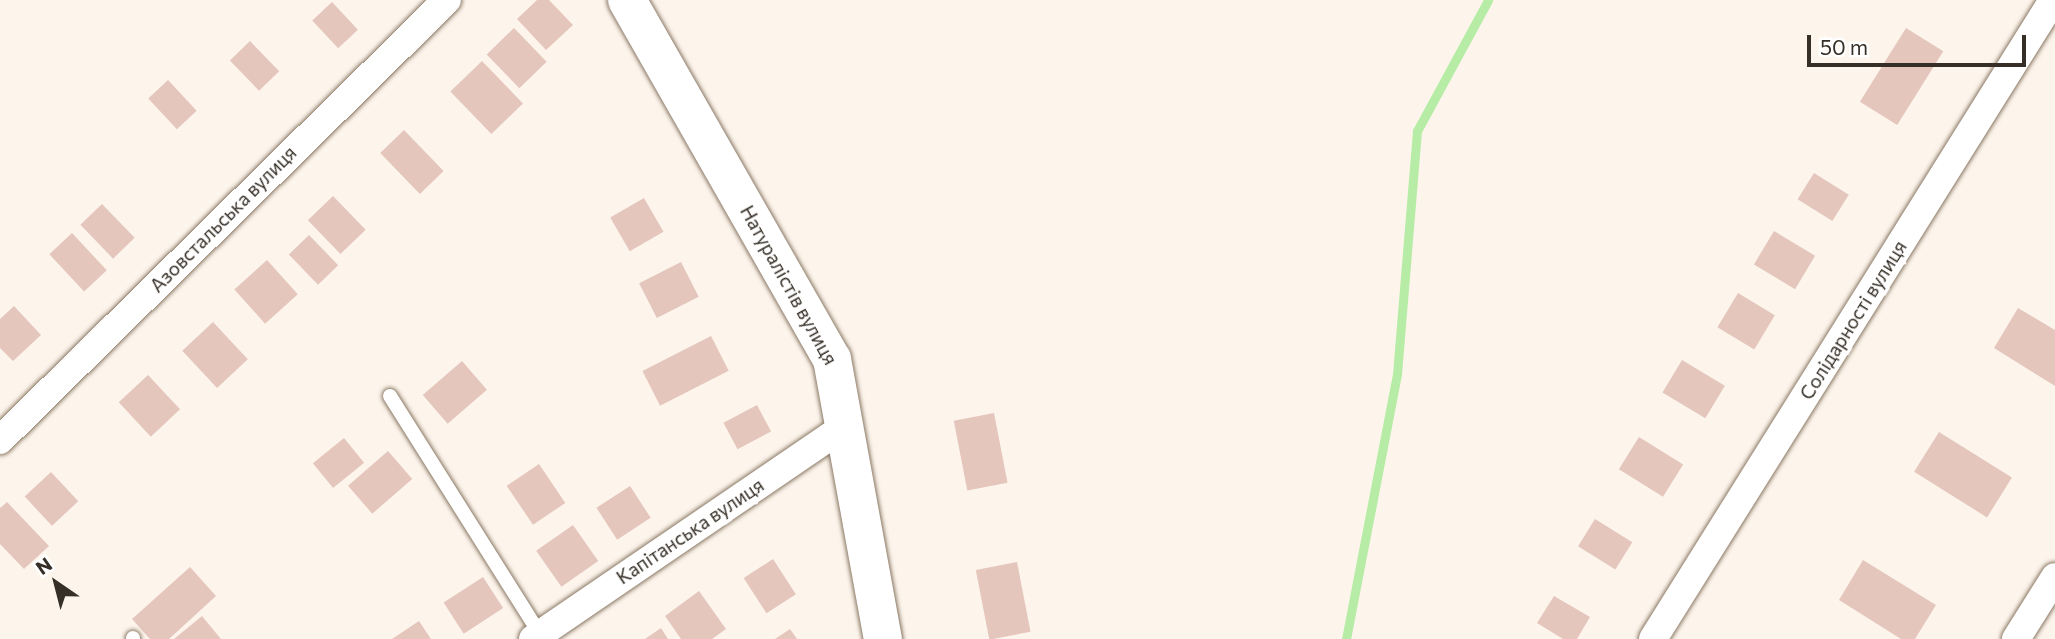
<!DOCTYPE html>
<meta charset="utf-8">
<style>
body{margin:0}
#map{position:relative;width:2055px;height:639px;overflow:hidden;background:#fdf5ec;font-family:Commissioner,sans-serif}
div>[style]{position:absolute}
.stream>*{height:9px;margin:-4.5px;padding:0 4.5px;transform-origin:4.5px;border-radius:4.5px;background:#b6eca5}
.building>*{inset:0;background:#e4c6bd;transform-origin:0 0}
.roads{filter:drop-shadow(0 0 2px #8a7864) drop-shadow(0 0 2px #8a7864)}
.lane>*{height:14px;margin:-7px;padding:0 7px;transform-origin:7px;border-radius:7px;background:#fff}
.street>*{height:28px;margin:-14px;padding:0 14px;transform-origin:14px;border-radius:14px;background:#fff}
.secondary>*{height:38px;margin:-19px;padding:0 19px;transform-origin:19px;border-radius:19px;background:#fff}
span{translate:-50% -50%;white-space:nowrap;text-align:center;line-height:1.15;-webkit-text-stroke:7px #fff;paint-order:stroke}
.street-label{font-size:19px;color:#362f27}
.north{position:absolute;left:21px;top:548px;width:70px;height:70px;-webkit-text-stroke:5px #fff;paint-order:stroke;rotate:325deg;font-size:19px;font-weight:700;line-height:28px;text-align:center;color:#362f27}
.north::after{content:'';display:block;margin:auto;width:24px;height:32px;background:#362f27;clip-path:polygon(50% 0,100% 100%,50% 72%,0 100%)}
.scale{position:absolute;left:1807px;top:35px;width:219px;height:32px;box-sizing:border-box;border:4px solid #362f27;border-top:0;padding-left:9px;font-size:21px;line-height:24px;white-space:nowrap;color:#362f27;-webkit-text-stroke:5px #fff;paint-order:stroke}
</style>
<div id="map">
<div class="stream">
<i style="left:1346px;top:639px;width:270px;rotate:-79.1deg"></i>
<i style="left:1397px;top:374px;width:244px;rotate:-85.3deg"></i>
<i style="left:1417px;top:131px;width:149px;rotate:-61.5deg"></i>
</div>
<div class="building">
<i style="clip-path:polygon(537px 0,549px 0,573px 25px,546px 50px,517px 19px)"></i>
<i style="left:332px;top:2px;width:38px;height:27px;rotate:47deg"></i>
<i style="left:514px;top:28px;width:47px;height:38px;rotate:46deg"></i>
<i style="left:1906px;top:28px;width:44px;height:87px;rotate:32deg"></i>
<i style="left:250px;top:41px;width:42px;height:28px;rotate:46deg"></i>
<i style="left:482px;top:61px;width:59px;height:44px;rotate:46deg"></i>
<i style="left:168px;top:80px;width:42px;height:27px;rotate:47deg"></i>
<i style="left:404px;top:130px;width:57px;height:33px;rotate:46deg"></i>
<i style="left:1814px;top:173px;width:41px;height:31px;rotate:32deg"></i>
<i style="left:333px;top:196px;width:47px;height:35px;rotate:46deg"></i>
<i style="left:644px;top:198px;width:39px;height:39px;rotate:60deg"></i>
<i style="left:102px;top:204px;width:47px;height:30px;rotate:46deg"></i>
<i style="left:1774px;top:231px;width:48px;height:39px;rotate:31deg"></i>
<i style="left:72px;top:233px;width:51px;height:31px;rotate:47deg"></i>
<i style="left:309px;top:235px;width:42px;height:28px;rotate:46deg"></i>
<i style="left:267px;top:260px;width:46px;height:44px;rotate:48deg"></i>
<i style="left:681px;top:262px;width:39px;height:47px;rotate:63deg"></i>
<i style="left:1738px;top:293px;width:43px;height:40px;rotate:31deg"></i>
<i style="clip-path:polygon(14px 306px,41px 335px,13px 361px,0 348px,0 319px)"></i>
<i style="clip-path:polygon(2018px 308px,2055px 330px,2055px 386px,1994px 348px)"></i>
<i style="left:213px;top:322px;width:51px;height:42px;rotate:47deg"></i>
<i style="left:711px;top:336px;width:39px;height:77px;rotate:63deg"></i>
<i style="left:1682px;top:360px;width:50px;height:38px;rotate:31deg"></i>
<i style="left:462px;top:361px;width:38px;height:52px;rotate:49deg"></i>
<i style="left:148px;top:375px;width:47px;height:40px;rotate:47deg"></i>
<i style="left:757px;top:405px;width:30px;height:38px;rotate:62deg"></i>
<i style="left:994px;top:413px;width:71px;height:41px;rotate:79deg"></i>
<i style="left:1939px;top:432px;width:86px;height:47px;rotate:32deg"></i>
<i style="left:1639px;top:437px;width:52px;height:38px;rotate:32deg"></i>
<i style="left:344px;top:438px;width:32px;height:40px;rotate:51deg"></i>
<i style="left:388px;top:451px;width:37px;height:53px;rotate:49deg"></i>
<i style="left:539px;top:464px;width:47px;height:39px;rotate:56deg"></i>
<i style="left:51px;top:472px;width:40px;height:36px;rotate:47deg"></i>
<i style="left:630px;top:486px;width:38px;height:40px;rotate:57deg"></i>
<i style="clip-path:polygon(7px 502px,49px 546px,24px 569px,0 544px,0 508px)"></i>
<i style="left:1595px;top:519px;width:44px;height:32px;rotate:32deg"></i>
<i style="left:573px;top:525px;width:44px;height:45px;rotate:55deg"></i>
<i style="left:773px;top:559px;width:42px;height:35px;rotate:57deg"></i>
<i style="clip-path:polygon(1863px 560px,1936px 605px,1915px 639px,1901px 639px,1839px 600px)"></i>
<i style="left:1017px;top:562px;width:71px;height:42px;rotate:79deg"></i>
<i style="clip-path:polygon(190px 567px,216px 596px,169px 639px,150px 639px,132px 619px)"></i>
<i style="left:483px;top:577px;width:37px;height:47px;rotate:57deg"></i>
<i style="clip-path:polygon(699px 591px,726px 629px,712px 639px,681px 639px,665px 616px)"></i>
<i style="clip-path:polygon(1554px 596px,1590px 617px,1577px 639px,1563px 639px,1537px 623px)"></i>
<i style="clip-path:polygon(202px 616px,221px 639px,174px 639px)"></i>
<i style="clip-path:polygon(419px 621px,431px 639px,392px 639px)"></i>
<i style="clip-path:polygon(661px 628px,668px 639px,645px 639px)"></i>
<i style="clip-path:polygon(790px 629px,797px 639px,775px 639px)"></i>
</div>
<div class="roads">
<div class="lane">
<i style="left:390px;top:396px;width:281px;rotate:57.8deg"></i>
<i style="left:133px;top:638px;width:1px;rotate:90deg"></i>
</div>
<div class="street">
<i style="left:0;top:440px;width:627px;rotate:-44.55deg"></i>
<i style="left:533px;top:639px;width:381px;rotate:-34.3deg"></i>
<i style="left:1653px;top:639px;width:754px;rotate:-57.95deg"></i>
<i style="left:2016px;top:639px;width:73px;rotate:-57.8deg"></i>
</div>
<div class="secondary">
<i style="left:627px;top:0;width:413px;rotate:60.3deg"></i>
<i style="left:832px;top:359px;width:285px;rotate:79.7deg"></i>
</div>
</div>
<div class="street-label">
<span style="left:223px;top:219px;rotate:-45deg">Азовстальська вулиця</span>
<span style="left:789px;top:285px;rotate:61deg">Натуралістів вулиця</span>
<span style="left:1853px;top:320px;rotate:-58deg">Солідарності вулиця</span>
<span style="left:690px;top:531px;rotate:-34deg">Капітанська вулиця</span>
</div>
<div class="north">N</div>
<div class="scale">50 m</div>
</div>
